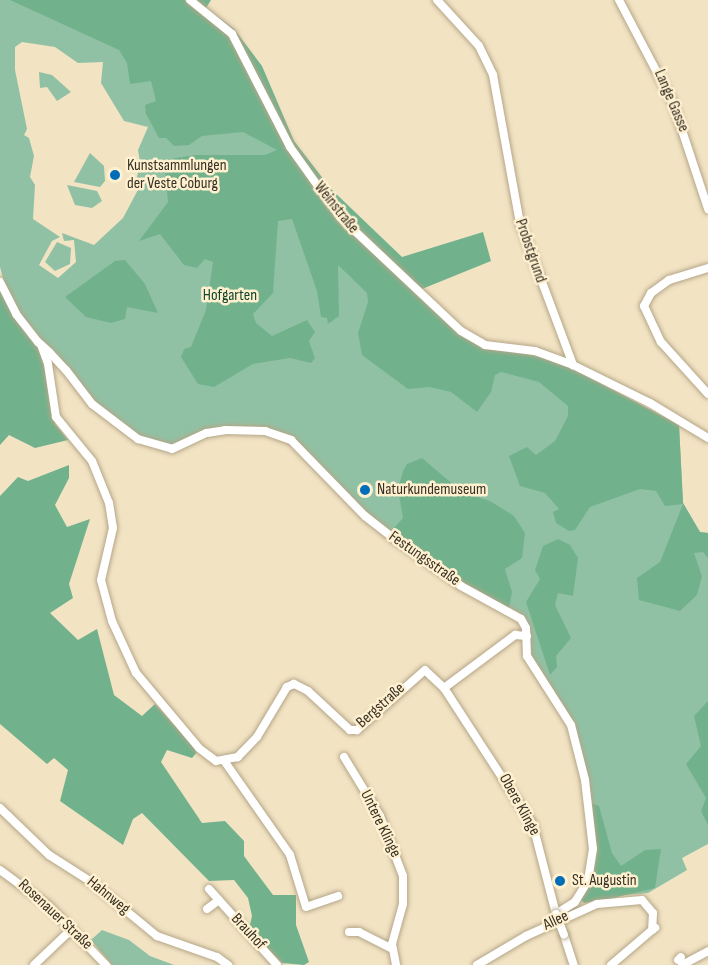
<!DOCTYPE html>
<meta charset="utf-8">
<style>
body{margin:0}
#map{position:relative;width:708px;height:965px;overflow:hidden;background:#f2e3c3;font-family:"Sofia Sans Condensed",sans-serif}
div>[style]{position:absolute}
.green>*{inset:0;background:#91c1a4}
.forest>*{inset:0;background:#71b28c}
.roads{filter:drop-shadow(0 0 2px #b4a688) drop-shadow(0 0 2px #b4a688)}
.minor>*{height:8px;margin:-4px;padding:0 4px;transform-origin:4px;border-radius:4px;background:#fff}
.bridges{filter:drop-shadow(0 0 2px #b4a688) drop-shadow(0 0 2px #b4a688)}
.minor-bridge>*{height:8px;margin:-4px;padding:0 4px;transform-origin:4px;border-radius:4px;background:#fff}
.dots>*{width:16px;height:16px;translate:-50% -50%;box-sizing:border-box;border:3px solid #fff0d0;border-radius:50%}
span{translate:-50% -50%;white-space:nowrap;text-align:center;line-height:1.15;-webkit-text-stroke:5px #fff0d0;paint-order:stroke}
.street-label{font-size:16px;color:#373125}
.poi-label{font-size:16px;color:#373125}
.left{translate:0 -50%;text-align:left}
.park-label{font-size:16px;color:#10442b}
</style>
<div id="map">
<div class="green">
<i style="clip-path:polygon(evenodd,0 0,184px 0,288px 148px,459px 331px,679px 425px,683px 503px,700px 532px,708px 533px,708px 844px,682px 858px,687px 870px,648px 893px,580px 899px,596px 846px,583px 758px,576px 729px,531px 658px,526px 622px,520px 613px,463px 583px,376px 523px,286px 433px,213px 428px,174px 447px,141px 438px,96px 404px,18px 312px,6px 290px,0 267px,0 0,22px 42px,55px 47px,78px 63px,103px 62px,101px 83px,124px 121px,148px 127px,138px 150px,140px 162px,136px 182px,140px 186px,123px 218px,94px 245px,62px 233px,64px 241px,74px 240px,76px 262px,58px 278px,39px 265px,52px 241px,60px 237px,33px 219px,35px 185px,30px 177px,34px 156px,29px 138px,24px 135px,27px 129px,15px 70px,15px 47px,22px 42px)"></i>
<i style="clip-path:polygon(39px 72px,52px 75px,71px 92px,57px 101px,47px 87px,40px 88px)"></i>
<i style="clip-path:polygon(90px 153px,104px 166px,105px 181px,100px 187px,74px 182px)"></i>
<i style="clip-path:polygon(67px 185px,97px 191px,102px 201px,92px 208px,75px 205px)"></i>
<i style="clip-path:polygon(57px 242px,71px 248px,70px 264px,55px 271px,45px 262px)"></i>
<i style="clip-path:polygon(102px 930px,129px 940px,150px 956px,174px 965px,112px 965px,91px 940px)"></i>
</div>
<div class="forest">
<i style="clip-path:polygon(10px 0,211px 0,206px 8px,234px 29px,262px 66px,294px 141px,331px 189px,402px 257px,483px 232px,491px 261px,417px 291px,473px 341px,560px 362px,679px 425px,683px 503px,700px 532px,708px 533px,708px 558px,703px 552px,694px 553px,702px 576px,697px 595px,680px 611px,639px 600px,637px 578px,660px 562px,683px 504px,665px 506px,656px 491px,640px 489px,590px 507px,575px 530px,569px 531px,556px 523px,553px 512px,559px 509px,545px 493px,520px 486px,509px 456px,527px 447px,536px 455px,555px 441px,568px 416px,568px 406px,539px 382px,501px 372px,495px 375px,491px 392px,477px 412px,451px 392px,430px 387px,408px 389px,362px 355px,358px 333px,368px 302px,367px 293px,338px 265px,339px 316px,328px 324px,327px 318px,321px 317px,317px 291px,292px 219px,278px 221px,273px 293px,253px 314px,256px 323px,272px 336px,307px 320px,315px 332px,309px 341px,315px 358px,311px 363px,290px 358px,253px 364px,214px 387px,198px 384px,181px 357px,184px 349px,191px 347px,206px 310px,213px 262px,205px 259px,197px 268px,184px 265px,160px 234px,139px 241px,168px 202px,164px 160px,195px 155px,265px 155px,277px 150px,243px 132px,202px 136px,189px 145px,174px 146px,166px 138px,159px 138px,146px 114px,145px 105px,156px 101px,151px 81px,130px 84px,127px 63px,119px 50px)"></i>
<i style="clip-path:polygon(125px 260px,145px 284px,158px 313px,127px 307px,125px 319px,111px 323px,86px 317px,65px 297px,115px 261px)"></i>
<i style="clip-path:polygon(0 289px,16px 319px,42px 351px,55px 424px,68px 440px,35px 448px,9px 435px,0 445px)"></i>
<i style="clip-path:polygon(422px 458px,462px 492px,490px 501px,514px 516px,525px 533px,522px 558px,505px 569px,512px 592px,509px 608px,463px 583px,396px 538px,395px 527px,403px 518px,398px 489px,403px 471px,407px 464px)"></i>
<i style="clip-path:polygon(69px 465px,69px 478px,55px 505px,67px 527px,90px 519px,69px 584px,73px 598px,50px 613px,78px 640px,97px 629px,114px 695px,142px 716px,155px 704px,198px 751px,192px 758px,167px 750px,161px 762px,202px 823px,225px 821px,244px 841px,244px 856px,273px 895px,296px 895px,296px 925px,309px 962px,304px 965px,282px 963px,249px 929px,252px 916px,248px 898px,234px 880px,209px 881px,142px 813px,133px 819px,123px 845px,60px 801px,68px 770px,54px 758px,47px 764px,0 724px,0 496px,18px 477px,28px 481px)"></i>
<i style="clip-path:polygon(558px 539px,570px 545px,578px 558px,573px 596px,558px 593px,555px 605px,571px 638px,556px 656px,557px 667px,550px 675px,526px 602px,540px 579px,535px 570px,543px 546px)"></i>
<i style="clip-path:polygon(708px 701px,708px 825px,701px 811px,706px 798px,686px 764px,701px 746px,694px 716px)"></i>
<i style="clip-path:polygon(591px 803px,599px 806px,612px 853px,621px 866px,645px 850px,661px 849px,655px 888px,609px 899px,584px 903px,580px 899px,596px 846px)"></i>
</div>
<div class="roads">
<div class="minor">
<i style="left:190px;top:0;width:54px;rotate:39deg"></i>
<i style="left:232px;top:34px;width:127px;rotate:62.8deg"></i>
<i style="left:290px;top:147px;width:86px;rotate:54.5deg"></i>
<i style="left:340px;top:217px;width:166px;rotate:43.3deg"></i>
<i style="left:461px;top:331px;width:28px;rotate:30deg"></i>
<i style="left:485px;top:345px;width:50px;rotate:6.8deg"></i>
<i style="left:535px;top:351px;width:40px;rotate:20.2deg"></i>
<i style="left:573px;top:365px;width:86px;rotate:26.3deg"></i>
<i style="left:650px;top:403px;width:68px;rotate:31.1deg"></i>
<i style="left:437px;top:0;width:62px;rotate:47.6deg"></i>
<i style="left:479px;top:46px;width:32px;rotate:64deg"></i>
<i style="left:493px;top:75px;width:150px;rotate:79.7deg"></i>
<i style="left:520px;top:223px;width:152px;rotate:69.5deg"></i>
<i style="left:619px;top:0;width:116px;rotate:62.3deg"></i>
<i style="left:673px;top:103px;width:112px;rotate:71.7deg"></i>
<i style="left:708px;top:268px;width:41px;rotate:162.9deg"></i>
<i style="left:669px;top:280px;width:22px;rotate:144deg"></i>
<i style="left:651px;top:293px;width:15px;rotate:118deg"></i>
<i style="left:644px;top:306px;width:40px;rotate:65deg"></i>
<i style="left:661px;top:342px;width:70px;rotate:47.9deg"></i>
<i style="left:0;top:282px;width:36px;rotate:63deg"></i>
<i style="left:16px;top:314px;width:36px;rotate:52deg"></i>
<i style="left:38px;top:342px;width:15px;rotate:42deg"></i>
<i style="left:49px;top:352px;width:25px;rotate:47deg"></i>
<i style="left:66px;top:370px;width:43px;rotate:52.6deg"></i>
<i style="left:92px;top:404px;width:58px;rotate:37.3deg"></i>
<i style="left:138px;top:439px;width:35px;rotate:16deg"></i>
<i style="left:172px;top:449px;width:38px;rotate:-25deg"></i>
<i style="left:207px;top:433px;width:18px;rotate:-9deg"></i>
<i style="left:225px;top:430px;width:40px;rotate:1.4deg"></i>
<i style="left:265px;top:431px;width:28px;rotate:19deg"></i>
<i style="left:291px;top:440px;width:106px;rotate:45.8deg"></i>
<i style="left:365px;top:516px;width:36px;rotate:38deg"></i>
<i style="left:393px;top:538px;width:83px;rotate:35.2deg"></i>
<i style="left:461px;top:586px;width:68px;rotate:28.8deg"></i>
<i style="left:521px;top:619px;width:10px;rotate:61deg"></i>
<i style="left:526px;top:628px;width:28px;rotate:88deg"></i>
<i style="left:527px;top:656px;width:82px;rotate:57.5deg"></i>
<i style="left:571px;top:725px;width:57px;rotate:75.7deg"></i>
<i style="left:585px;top:780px;width:69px;rotate:83.4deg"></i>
<i style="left:593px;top:849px;width:32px;rotate:99deg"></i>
<i style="left:588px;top:881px;width:25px;rotate:122deg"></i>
<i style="left:575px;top:902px;width:22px;rotate:148deg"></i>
<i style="left:556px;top:914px;width:92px;rotate:-104.5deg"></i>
<i style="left:533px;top:825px;width:163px;rotate:-123deg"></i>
<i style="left:444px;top:688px;width:26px;rotate:-137deg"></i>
<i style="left:425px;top:670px;width:91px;rotate:138.6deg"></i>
<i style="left:357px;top:730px;width:7px;rotate:180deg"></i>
<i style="left:350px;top:730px;width:57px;rotate:-137.1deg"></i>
<i style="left:308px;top:691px;width:16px;rotate:-153deg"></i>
<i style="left:294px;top:684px;width:8px;rotate:157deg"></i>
<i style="left:287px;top:687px;width:58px;rotate:121deg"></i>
<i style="left:257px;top:737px;width:28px;rotate:134deg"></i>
<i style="left:238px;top:757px;width:22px;rotate:170deg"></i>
<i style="left:216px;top:761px;width:21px;rotate:-143deg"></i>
<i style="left:199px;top:748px;width:98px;rotate:-130deg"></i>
<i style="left:136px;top:673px;width:57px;rotate:-114.8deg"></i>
<i style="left:112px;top:621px;width:42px;rotate:-105deg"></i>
<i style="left:101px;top:580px;width:53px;rotate:-77deg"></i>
<i style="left:113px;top:528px;width:25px;rotate:-99deg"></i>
<i style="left:109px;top:503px;width:45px;rotate:-112deg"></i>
<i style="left:92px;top:461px;width:57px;rotate:-129.3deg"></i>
<i style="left:56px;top:417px;width:54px;rotate:-98.6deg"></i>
<i style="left:48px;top:364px;width:20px;rotate:-110deg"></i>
<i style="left:444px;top:688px;width:89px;rotate:-36.7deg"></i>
<i style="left:515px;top:635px;width:12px;rotate:5deg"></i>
<i style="left:344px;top:757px;width:69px;rotate:58.6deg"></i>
<i style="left:380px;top:816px;width:64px;rotate:69deg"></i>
<i style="left:403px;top:876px;width:28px;rotate:90deg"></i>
<i style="left:403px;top:904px;width:41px;rotate:105.4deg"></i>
<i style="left:392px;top:944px;width:21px;rotate:79deg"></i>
<i style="left:225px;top:762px;width:113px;rotate:55deg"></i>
<i style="left:290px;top:855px;width:54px;rotate:72.9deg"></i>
<i style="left:306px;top:907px;width:34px;rotate:-19deg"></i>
<i style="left:0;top:808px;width:68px;rotate:43.8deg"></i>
<i style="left:49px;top:855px;width:49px;rotate:32.4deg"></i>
<i style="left:90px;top:881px;width:87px;rotate:39.4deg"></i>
<i style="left:157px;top:936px;width:64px;rotate:19.3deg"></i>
<i style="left:217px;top:957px;width:14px;rotate:36deg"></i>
<i style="left:0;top:870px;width:61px;rotate:36.3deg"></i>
<i style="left:49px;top:906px;width:82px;rotate:46deg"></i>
<i style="left:209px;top:889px;width:102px;rotate:48.2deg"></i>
<i style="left:207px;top:909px;width:15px;rotate:-37deg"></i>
<i style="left:349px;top:932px;width:10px"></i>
<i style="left:359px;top:932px;width:38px;rotate:27deg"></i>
<i style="left:564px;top:935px;width:32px;rotate:72deg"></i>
<i style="left:678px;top:960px;width:4px;rotate:-45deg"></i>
<i style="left:34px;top:965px;width:52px;rotate:-43.5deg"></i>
<i style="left:477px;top:965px;width:57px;rotate:-30.6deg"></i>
<i style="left:526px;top:936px;width:78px;rotate:-24.3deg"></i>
<i style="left:597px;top:904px;width:45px;rotate:-5.1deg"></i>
<i style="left:642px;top:900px;width:17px;rotate:50deg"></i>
<i style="left:653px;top:913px;width:17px;rotate:93deg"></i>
<i style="left:652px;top:930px;width:4px;rotate:-34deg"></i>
<i style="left:611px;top:965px;width:54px;rotate:-40.5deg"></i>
<i style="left:682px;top:965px;width:30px;rotate:-28deg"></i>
</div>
</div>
<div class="bridges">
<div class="minor-bridge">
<i style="left:556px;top:914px;width:22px;rotate:69deg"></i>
</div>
</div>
<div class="dots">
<i style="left:115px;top:175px;background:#006db9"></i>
<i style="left:365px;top:490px;background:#006db9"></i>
<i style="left:560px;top:881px;background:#006db9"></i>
</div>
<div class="street-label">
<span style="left:671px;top:101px;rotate:67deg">Lange Gasse</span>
<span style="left:336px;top:208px;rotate:51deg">Weinstraße</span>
<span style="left:530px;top:251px;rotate:71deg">Probstgrund</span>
<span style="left:424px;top:559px;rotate:35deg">Festungsstraße</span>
<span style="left:381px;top:706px;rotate:-42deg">Bergstraße</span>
<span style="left:519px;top:805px;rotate:61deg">Obere Klinge</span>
<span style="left:380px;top:824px;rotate:64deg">Untere Klinge</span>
<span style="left:108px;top:896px;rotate:39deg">Hahnweg</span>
<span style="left:55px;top:915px;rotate:43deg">Rosenauer Straße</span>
<span style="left:556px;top:921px;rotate:-25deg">Allee</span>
<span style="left:248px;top:932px;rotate:47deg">Brauhof</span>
</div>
<div class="poi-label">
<span class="left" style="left:127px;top:175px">Kunstsammlungen<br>der Veste Coburg</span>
<span class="left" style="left:377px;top:490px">Naturkundemuseum</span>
<span class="left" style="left:572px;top:881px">St. Augustin</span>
</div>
<div class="park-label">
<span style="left:230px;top:296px">Hofgarten</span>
</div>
</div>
